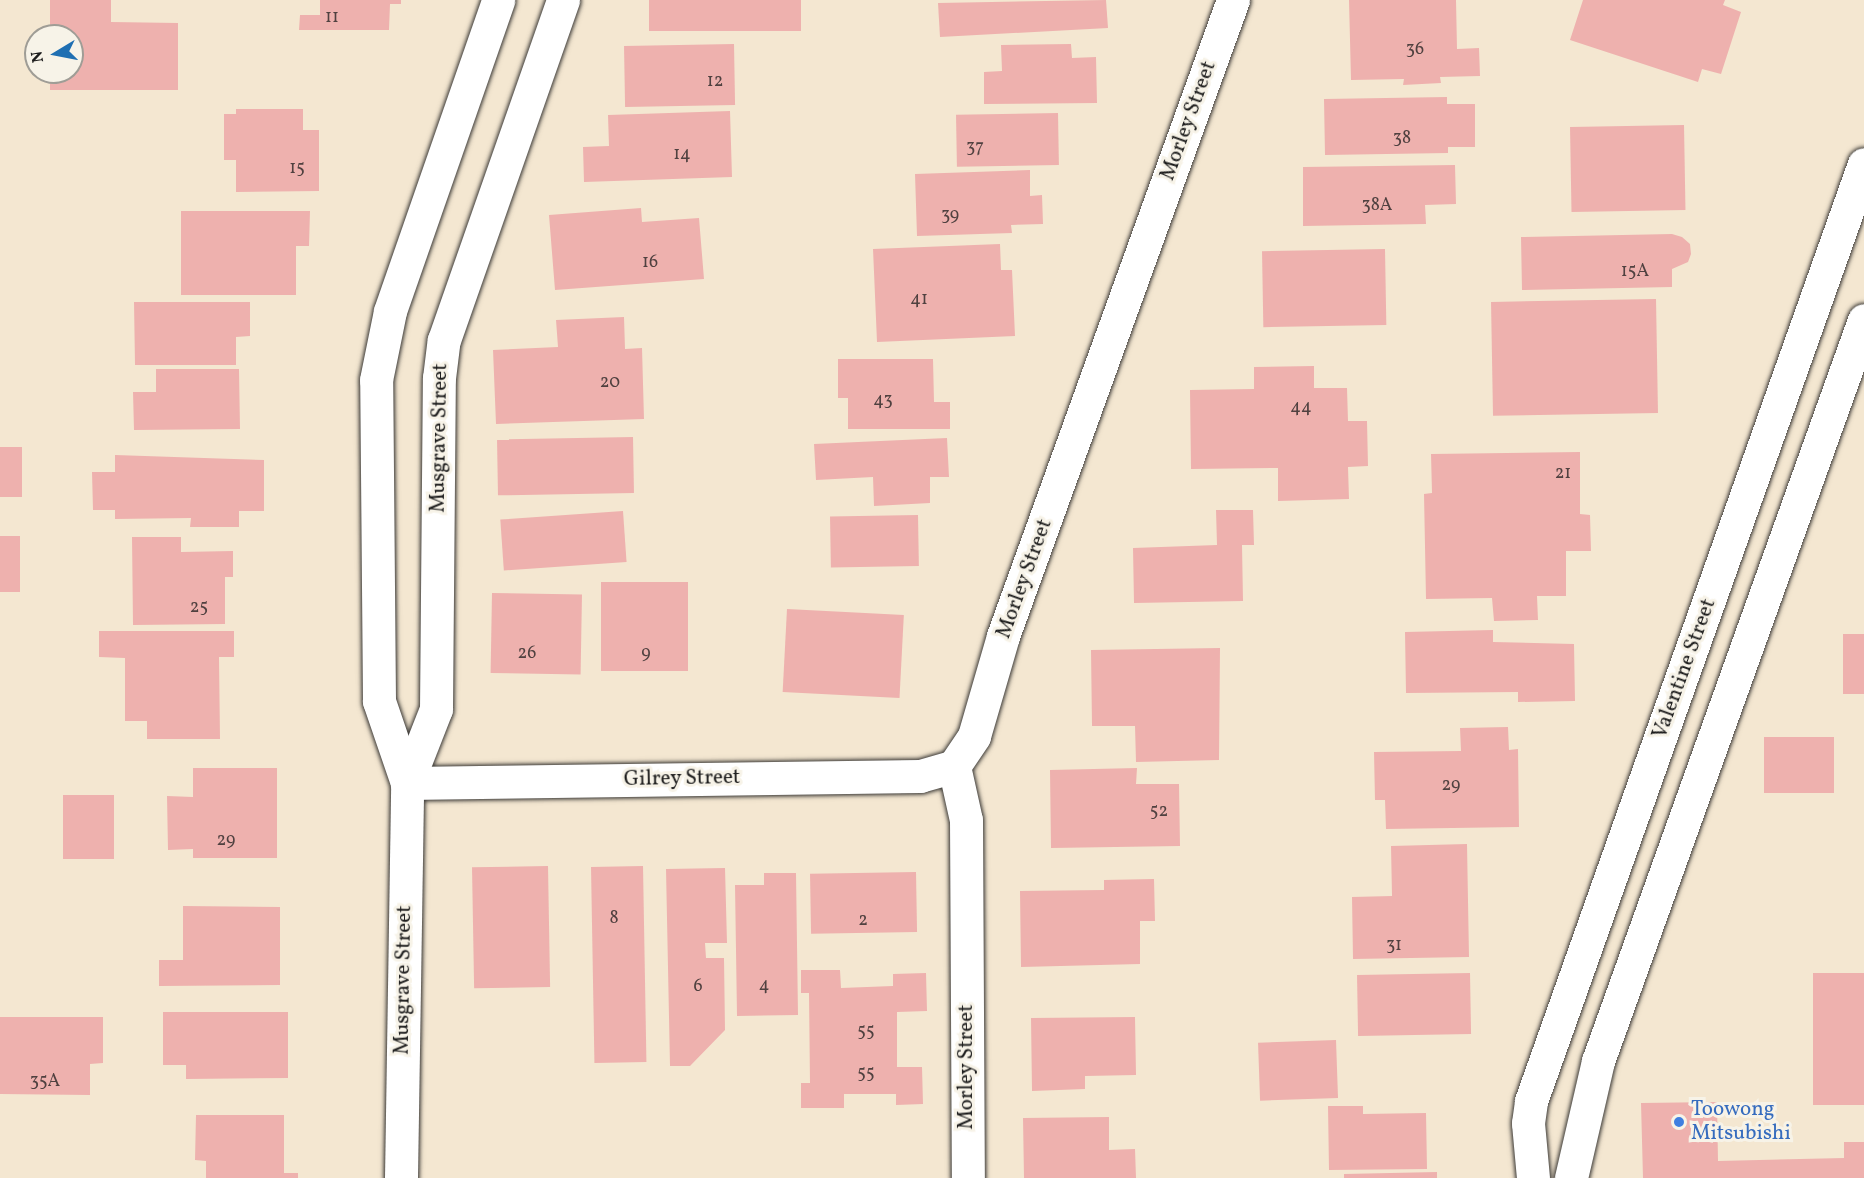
<!DOCTYPE html>
<style>
body{margin:0}
#map{position:relative;width:1864px;height:1178px;overflow:hidden;background:#f4e7d1;font-family:Vollkorn,serif}
div>[style]{position:absolute}
.building>*{inset:0;background:#eeb1ae;transform-origin:0 0}
.roads{filter:drop-shadow(0 0 2px #3c3a37) drop-shadow(0 0 2px #3c3a37)}
.minor>*{height:33px;margin:-16.5px;padding:0 16.5px;transform-origin:16.5px;border-radius:16.5px;background:#fff}
.dots>*{width:16px;height:16px;translate:-50% -50%;box-sizing:border-box;border:3px solid #f7f3e8;border-radius:50%}
span{translate:-50% -50%;white-space:nowrap;text-align:center;line-height:1.15;-webkit-text-stroke:6px #f7f3e8;paint-order:stroke}
.number-label{font-size:18px;color:#504140}
.number-label span{-webkit-text-stroke-width:0}
.street-label{font-size:21px;color:#1c1c1c}
.shop-label{font-size:21px;color:#366cbe}
.left{translate:0 -50%;text-align:left}
.north{position:absolute;left:24px;top:24px;width:60px;height:60px;box-sizing:border-box;background:#f7f3e8;border:2px solid #9f9d96;border-radius:50%;rotate:260deg;font-size:16px;font-weight:700;line-height:24px;text-align:center;color:#1c1c1c}
.north::after{content:'';display:block;margin:auto;width:21px;height:27px;background:#1f6fb2;clip-path:polygon(50% 0,100% 100%,50% 72%,0 100%)}
</style>
<div id="map">
<div class="building">
<i style="clip-path:polygon(50px 0,111px 0,111px 22px,178px 23px,178px 90px,50px 90px,50px 72px,72px 72px,72px 36px,50px 36px)"></i>
<i style="clip-path:polygon(320px 0,401px 0,401px 4px,390px 4px,389px 30px,299px 30px,300px 15px,320px 15px)"></i>
<i style="left:649px;top:0;width:152px;height:31px"></i>
<i style="clip-path:polygon(1106px 0,1108px 28px,940px 37px,938px 3px)"></i>
<i style="clip-path:polygon(1349px 0,1456px 0,1457px 49px,1479px 48px,1480px 76px,1440px 77px,1441px 83px,1403px 85px,1404px 79px,1351px 80px)"></i>
<i style="clip-path:polygon(1583px 0,1725px 0,1723px 5px,1741px 12px,1721px 74px,1702px 69px,1698px 82px,1570px 40px)"></i>
<i style="left:734px;top:44px;width:61px;height:110px;rotate:89deg"></i>
<i style="clip-path:polygon(1071px 44px,1072px 58px,1096px 57px,1097px 103px,984px 104px,984px 72px,1002px 71px,1001px 45px)"></i>
<i style="clip-path:polygon(1447px 97px,1447px 104px,1475px 104px,1475px 147px,1448px 147px,1448px 153px,1325px 155px,1324px 99px)"></i>
<i style="clip-path:polygon(236px 109px,303px 109px,303px 130px,319px 130px,319px 191px,236px 192px,236px 160px,224px 160px,224px 114px,236px 114px)"></i>
<i style="clip-path:polygon(730px 111px,732px 177px,584px 182px,583px 147px,609px 146px,608px 115px)"></i>
<i style="left:1058px;top:113px;width:52px;height:102px;rotate:89deg"></i>
<i style="left:1684px;top:125px;width:85px;height:114px;rotate:89deg"></i>
<i style="clip-path:polygon(1455px 165px,1456px 204px,1425px 205px,1426px 224px,1303px 226px,1303px 167px)"></i>
<i style="clip-path:polygon(1030px 170px,1030px 196px,1042px 195px,1043px 224px,1011px 225px,1012px 233px,917px 236px,915px 174px)"></i>
<i style="clip-path:polygon(641px 208px,642px 222px,699px 218px,704px 279px,555px 290px,549px 215px)"></i>
<i style="clip-path:polygon(181px 211px,310px 211px,309px 246px,296px 246px,296px 295px,181px 295px)"></i>
<i style="clip-path:polygon(1672px 234px,1682px 237px,1690px 244px,1691px 254px,1688px 262px,1672px 269px,1672px 287px,1522px 290px,1521px 237px)"></i>
<i style="clip-path:polygon(1000px 244px,1001px 270px,1012px 270px,1015px 336px,877px 342px,873px 249px)"></i>
<i style="left:1385px;top:249px;width:76px;height:123px;rotate:89deg"></i>
<i style="left:1656px;top:299px;width:114px;height:165px;rotate:89deg"></i>
<i style="clip-path:polygon(134px 302px,250px 302px,250px 336px,236px 337px,236px 365px,135px 365px)"></i>
<i style="clip-path:polygon(624px 317px,625px 349px,642px 348px,644px 419px,496px 424px,493px 350px,558px 347px,556px 320px)"></i>
<i style="clip-path:polygon(838px 359px,933px 359px,934px 402px,950px 402px,950px 429px,848px 429px,848px 398px,838px 398px)"></i>
<i style="clip-path:polygon(1314px 366px,1314px 388px,1347px 388px,1348px 421px,1367px 421px,1368px 466px,1348px 467px,1349px 499px,1278px 501px,1278px 468px,1191px 469px,1190px 390px,1254px 389px,1254px 367px)"></i>
<i style="clip-path:polygon(156px 369px,239px 369px,240px 429px,134px 430px,133px 392px,156px 392px)"></i>
<i style="left:633px;top:437px;width:56px;height:136px;rotate:89deg"></i>
<i style="clip-path:polygon(947px 438px,949px 477px,930px 477px,930px 503px,874px 506px,873px 477px,816px 480px,814px 444px)"></i>
<i style="left:22px;top:447px;width:50px;height:22px;rotate:90deg"></i>
<i style="clip-path:polygon(1580px 452px,1580px 514px,1590px 515px,1591px 551px,1566px 551px,1566px 596px,1537px 596px,1538px 620px,1494px 621px,1492px 598px,1426px 599px,1424px 494px,1432px 493px,1431px 454px)"></i>
<i style="clip-path:polygon(115px 455px,264px 460px,264px 511px,239px 511px,239px 527px,190px 527px,191px 518px,115px 519px,115px 510px,93px 510px,92px 472px,115px 472px)"></i>
<i style="clip-path:polygon(1216px 510px,1253px 510px,1254px 545px,1242px 545px,1243px 601px,1134px 603px,1133px 548px,1217px 545px)"></i>
<i style="left:623px;top:511px;width:51px;height:123px;rotate:86deg"></i>
<i style="left:918px;top:515px;width:51px;height:88px;rotate:89deg"></i>
<i style="left:0;top:536px;width:20px;height:56px"></i>
<i style="clip-path:polygon(132px 537px,181px 537px,181px 552px,233px 551px,233px 577px,225px 577px,225px 624px,133px 625px)"></i>
<i style="left:601px;top:582px;width:87px;height:89px"></i>
<i style="left:492px;top:593px;width:90px;height:80px;rotate:1deg"></i>
<i style="left:787px;top:609px;width:117px;height:83px;rotate:3deg"></i>
<i style="clip-path:polygon(1493px 630px,1493px 642px,1574px 644px,1575px 701px,1518px 702px,1518px 692px,1406px 693px,1405px 632px)"></i>
<i style="clip-path:polygon(99px 631px,234px 631px,234px 657px,219px 657px,220px 739px,147px 739px,147px 721px,125px 721px,125px 658px,99px 657px)"></i>
<i style="left:1843px;top:634px;width:21px;height:60px"></i>
<i style="clip-path:polygon(1220px 648px,1219px 760px,1136px 762px,1135px 726px,1092px 726px,1091px 650px)"></i>
<i style="clip-path:polygon(1508px 727px,1509px 750px,1518px 749px,1519px 827px,1386px 829px,1385px 800px,1375px 800px,1374px 752px,1461px 751px,1460px 728px)"></i>
<i style="left:1764px;top:737px;width:70px;height:56px"></i>
<i style="clip-path:polygon(193px 768px,277px 768px,277px 858px,193px 858px,193px 849px,168px 850px,167px 796px,193px 797px)"></i>
<i style="clip-path:polygon(1137px 768px,1136px 784px,1179px 784px,1180px 846px,1051px 848px,1050px 770px)"></i>
<i style="left:63px;top:795px;width:51px;height:64px"></i>
<i style="clip-path:polygon(1467px 844px,1469px 957px,1353px 959px,1352px 897px,1392px 896px,1391px 846px)"></i>
<i style="left:548px;top:866px;width:121px;height:76px;rotate:89deg"></i>
<i style="left:643px;top:866px;width:196px;height:52px;rotate:89deg"></i>
<i style="clip-path:polygon(725px 868px,727px 943px,705px 943px,706px 958px,724px 958px,725px 1030px,690px 1066px,670px 1066px,666px 869px)"></i>
<i style="left:916px;top:872px;width:60px;height:106px;rotate:89deg"></i>
<i style="clip-path:polygon(764px 873px,796px 873px,798px 1015px,737px 1016px,735px 885px,764px 885px)"></i>
<i style="clip-path:polygon(1154px 879px,1155px 921px,1140px 921px,1140px 964px,1021px 967px,1020px 891px,1104px 890px,1104px 880px)"></i>
<i style="clip-path:polygon(183px 906px,280px 907px,280px 985px,159px 986px,159px 960px,183px 960px)"></i>
<i style="clip-path:polygon(801px 970px,840px 970px,841px 988px,893px 986px,893px 974px,926px 973px,927px 1011px,897px 1012px,897px 1067px,922px 1067px,923px 1104px,896px 1105px,896px 1094px,844px 1094px,844px 1108px,801px 1108px,801px 1083px,810px 1083px,809px 993px,801px 993px)"></i>
<i style="left:1470px;top:973px;width:61px;height:113px;rotate:89deg"></i>
<i style="left:1864px;top:973px;width:132px;height:51px;rotate:90deg"></i>
<i style="clip-path:polygon(163px 1012px,288px 1012px,288px 1078px,186px 1079px,186px 1065px,163px 1065px)"></i>
<i style="clip-path:polygon(0 1017px,103px 1017px,103px 1063px,90px 1064px,90px 1095px,0 1094px)"></i>
<i style="clip-path:polygon(1135px 1017px,1136px 1075px,1085px 1076px,1085px 1089px,1032px 1091px,1031px 1018px)"></i>
<i style="left:1336px;top:1040px;width:58px;height:78px;rotate:88deg"></i>
<i style="clip-path:polygon(1717px 1102px,1718px 1161px,1844px 1158px,1844px 1142px,1864px 1142px,1864px 1178px,1643px 1178px,1641px 1103px)"></i>
<i style="clip-path:polygon(1328px 1106px,1363px 1106px,1363px 1114px,1426px 1113px,1427px 1169px,1329px 1170px)"></i>
<i style="clip-path:polygon(196px 1115px,284px 1115px,284px 1173px,298px 1173px,298px 1178px,206px 1178px,206px 1161px,195px 1160px)"></i>
<i style="clip-path:polygon(1109px 1117px,1109px 1150px,1135px 1149px,1136px 1178px,1024px 1178px,1023px 1118px)"></i>
<i style="clip-path:polygon(1437px 1172px,1437px 1178px,1344px 1178px,1344px 1174px)"></i>
</div>
<div class="roads">
<div class="minor">
<i style="left:954px;top:766px;width:55px;rotate:77.5deg"></i>
<i style="left:966px;top:820px;width:358px;rotate:89.7deg"></i>
<i style="left:407px;top:783px;width:513px;rotate:-0.78deg"></i>
<i style="left:920px;top:776px;width:35px;rotate:-16deg"></i>
<i style="left:954px;top:766px;width:36px;rotate:-56deg"></i>
<i style="left:974px;top:736px;width:104px;rotate:-73.8deg"></i>
<i style="left:1003px;top:636px;width:676px;rotate:-70.12deg"></i>
<i style="left:407px;top:783px;width:79px;rotate:-68.6deg"></i>
<i style="left:436px;top:709px;width:331px;rotate:-89.5deg"></i>
<i style="left:439px;top:378px;width:38px;rotate:-83deg"></i>
<i style="left:444px;top:340px;width:360px;rotate:-70.7deg"></i>
<i style="left:401px;top:1178px;width:395px;rotate:-89.1deg"></i>
<i style="left:407px;top:783px;width:87px;rotate:-108.9deg"></i>
<i style="left:379px;top:701px;width:321px;rotate:-90.5deg"></i>
<i style="left:376px;top:380px;width:70px;rotate:-78.5deg"></i>
<i style="left:390px;top:311px;width:329px;rotate:-70.8deg"></i>
<i style="left:1533px;top:1178px;width:55px;rotate:-95.2deg"></i>
<i style="left:1528px;top:1123px;width:22px;rotate:-82deg"></i>
<i style="left:1531px;top:1101px;width:994px;rotate:-70.44deg"></i>
<i style="left:1571px;top:1178px;width:120px;rotate:-77deg"></i>
<i style="left:1598px;top:1061px;width:787px;rotate:-70.25deg"></i>
</div>
</div>
<div class="dots">
<i style="left:1679px;top:1122px;background:#3f7fe0"></i>
</div>
<div class="number-label">
<span style="left:332px;top:18px">11</span>
<span style="left:1415px;top:50px">36</span>
<span style="left:715px;top:82px">12</span>
<span style="left:1402px;top:139px">38</span>
<span style="left:975px;top:148px">37</span>
<span style="left:682px;top:155px">14</span>
<span style="left:297px;top:169px">15</span>
<span style="left:1377px;top:206px">38A</span>
<span style="left:950px;top:216px">39</span>
<span style="left:650px;top:263px">16</span>
<span style="left:1635px;top:272px">15A</span>
<span style="left:919px;top:300px">41</span>
<span style="left:610px;top:383px">20</span>
<span style="left:883px;top:401px">43</span>
<span style="left:1301px;top:408px">44</span>
<span style="left:1563px;top:474px">21</span>
<span style="left:199px;top:608px">25</span>
<span style="left:527px;top:654px">26</span>
<span style="left:646px;top:654px">9</span>
<span style="left:1451px;top:786px">29</span>
<span style="left:1159px;top:812px">52</span>
<span style="left:226px;top:841px">29</span>
<span style="left:614px;top:919px">8</span>
<span style="left:863px;top:921px">2</span>
<span style="left:1394px;top:946px">31</span>
<span style="left:764px;top:986px">4</span>
<span style="left:698px;top:987px">6</span>
<span style="left:866px;top:1032px">55</span>
<span style="left:866px;top:1074px">55</span>
<span style="left:45px;top:1082px">35A</span>
</div>
<div class="street-label">
<span style="left:1189px;top:121px;rotate:-70deg">Morley Street</span>
<span style="left:440px;top:438px;rotate:-89deg">Musgrave Street</span>
<span style="left:1025px;top:579px;rotate:-70deg">Morley Street</span>
<span style="left:1685px;top:669px;rotate:-70deg">Valentine Street</span>
<span style="left:682px;top:779px;rotate:-1deg">Gilrey Street</span>
<span style="left:404px;top:980px;rotate:-89deg">Musgrave Street</span>
<span style="left:967px;top:1067px;rotate:-90deg">Morley Street</span>
</div>
<div class="shop-label">
<span class="left" style="left:1691px;top:1122px">Toowong<br>Mitsubishi</span>
</div>
<div class="north">N</div>
</div>
